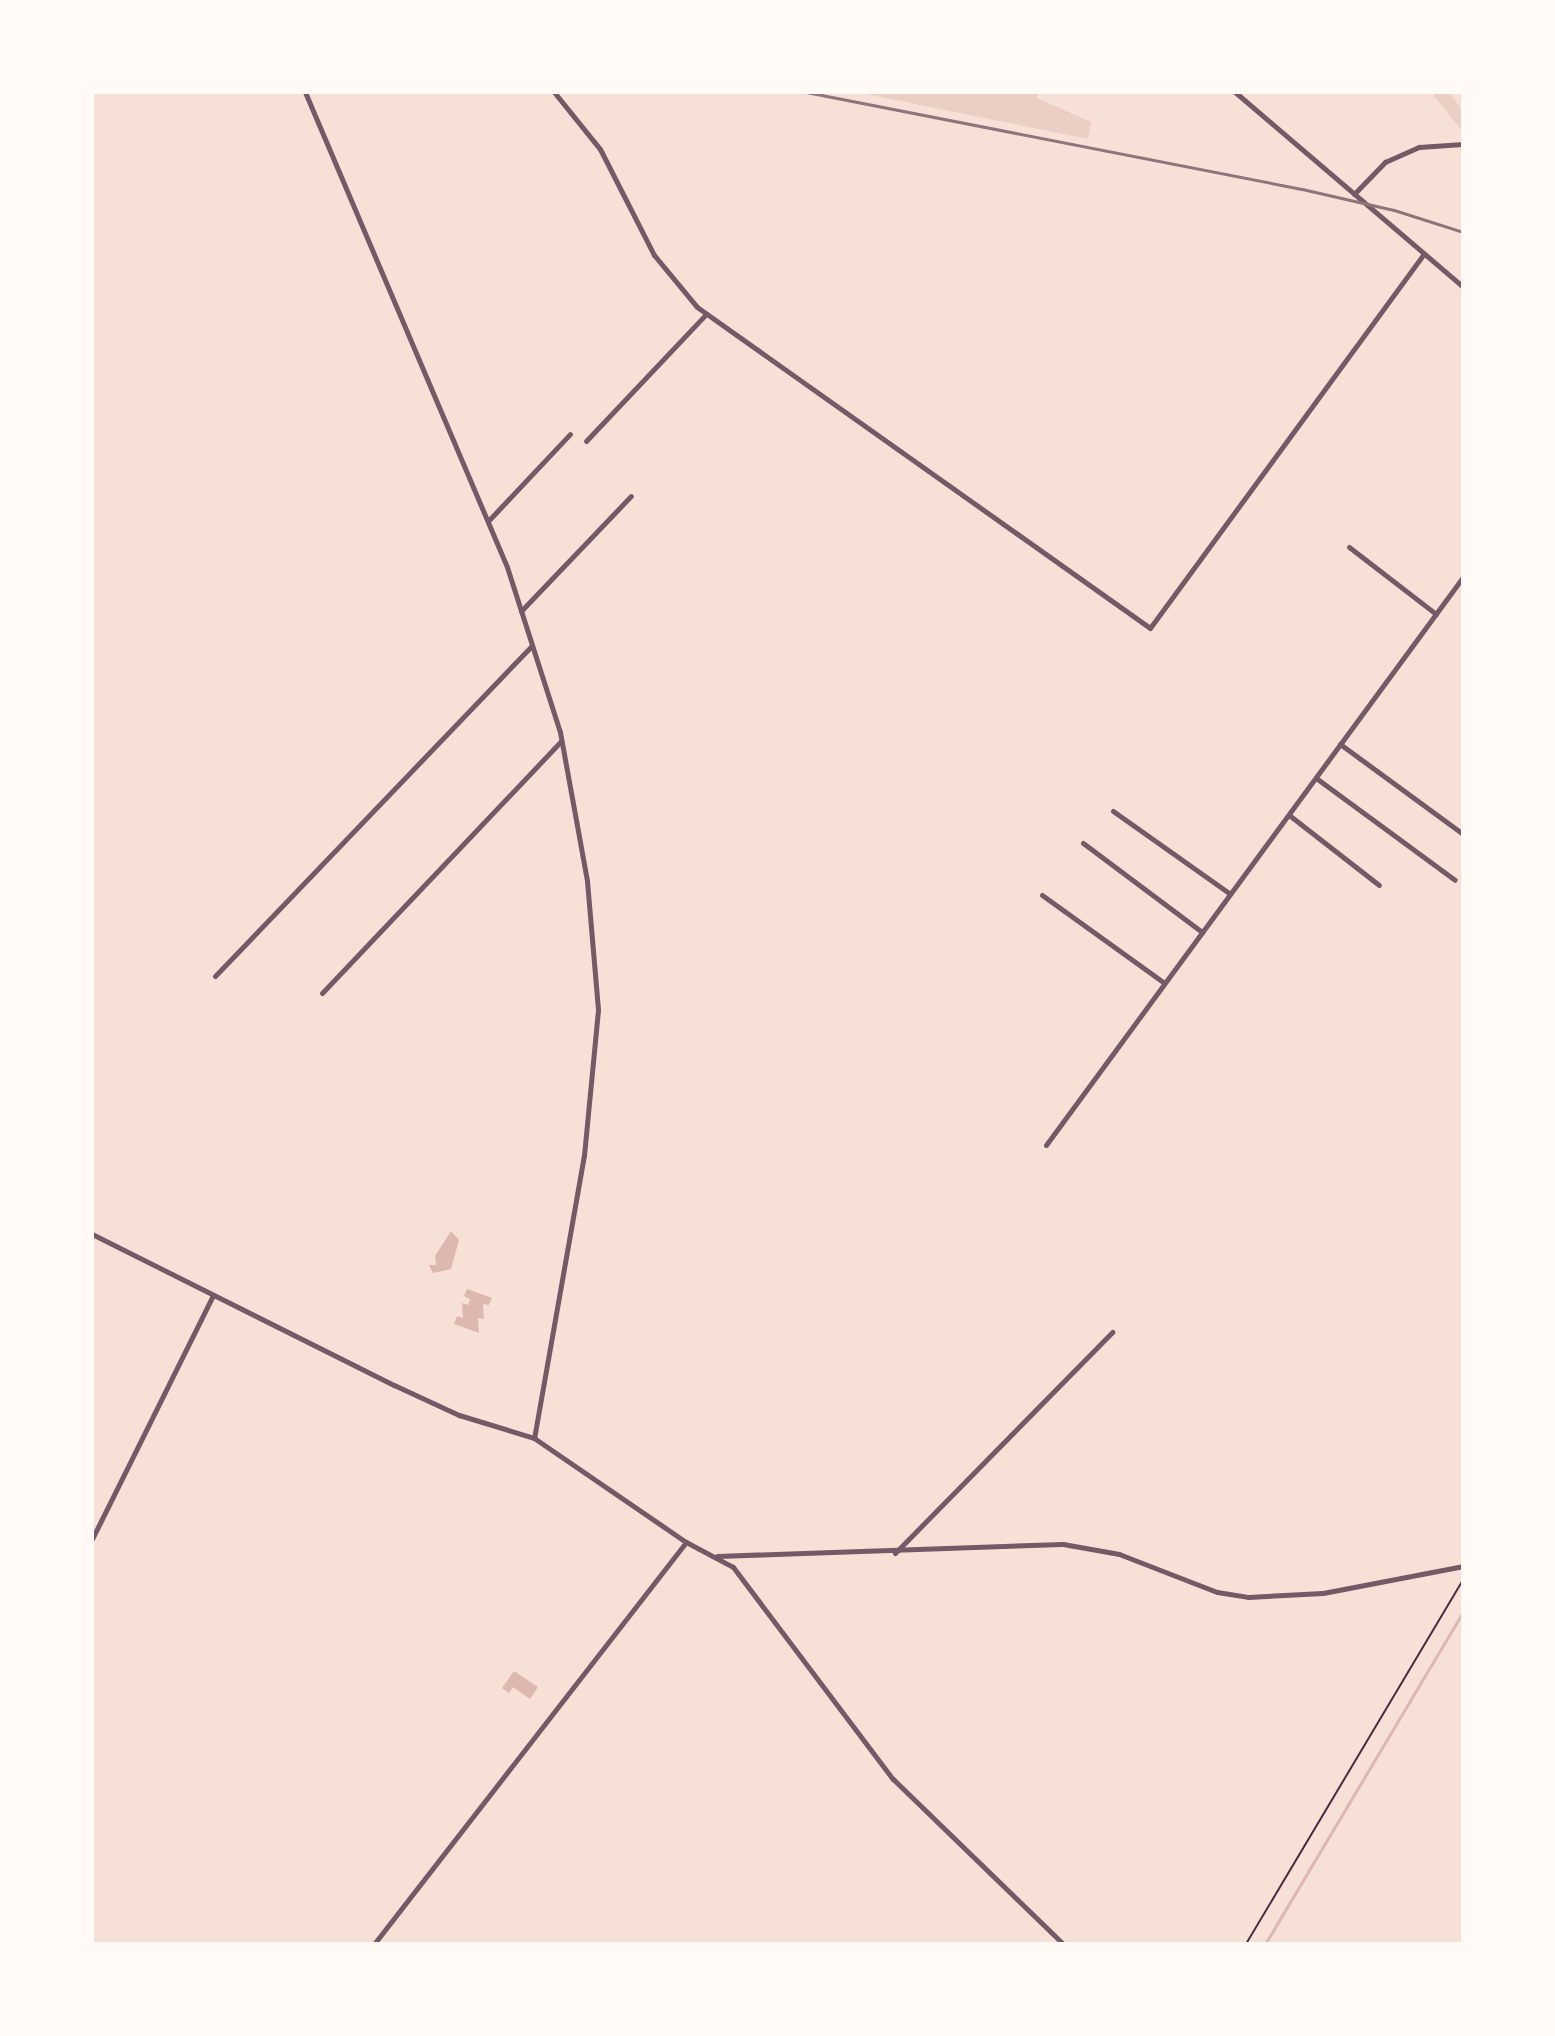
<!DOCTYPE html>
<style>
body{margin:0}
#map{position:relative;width:1555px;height:2036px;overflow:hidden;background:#f7e1d7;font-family:Commissioner,sans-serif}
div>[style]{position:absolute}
.green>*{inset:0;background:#ebcfc5}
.water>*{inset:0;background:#dcb8b0}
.stream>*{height:3px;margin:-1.5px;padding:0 1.5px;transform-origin:1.5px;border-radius:1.5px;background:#dcb8b0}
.path>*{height:2px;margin:-1px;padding:0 1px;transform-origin:1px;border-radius:1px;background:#4a2c40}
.minor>*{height:5px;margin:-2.5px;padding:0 2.5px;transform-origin:2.5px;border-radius:2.5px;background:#755966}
.rail>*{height:3px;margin:-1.5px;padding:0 1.5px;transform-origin:1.5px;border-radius:1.5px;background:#8f747c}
span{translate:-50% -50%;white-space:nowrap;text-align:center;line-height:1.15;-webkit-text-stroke:8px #fffaf5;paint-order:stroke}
.frame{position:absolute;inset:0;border:94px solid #fffaf5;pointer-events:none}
</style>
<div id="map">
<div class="green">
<i style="clip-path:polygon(856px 92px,1038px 92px,1037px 98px,1091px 122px,1088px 139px)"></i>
<i style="clip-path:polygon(1431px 92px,1449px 92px,1463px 111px,1462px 131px)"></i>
</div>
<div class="water">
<i style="clip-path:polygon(451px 1231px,459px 1240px,451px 1269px,433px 1273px,429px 1265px,436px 1265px,435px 1256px)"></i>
<i style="clip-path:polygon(467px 1289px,492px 1298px,489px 1305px,483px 1304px,484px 1319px,478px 1318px,479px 1333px,454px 1324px,457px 1316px,463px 1318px,462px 1303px,468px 1305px,470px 1299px,464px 1296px)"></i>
<i style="clip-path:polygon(514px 1671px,538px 1687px,530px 1699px,513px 1687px,509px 1693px,502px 1688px)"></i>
</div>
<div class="stream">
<i style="left:1265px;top:1944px;width:387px;rotate:-59.2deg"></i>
</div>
<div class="path">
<i style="left:1246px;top:1944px;width:424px;rotate:-59.2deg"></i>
</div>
<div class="minor">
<i style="left:305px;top:92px;width:516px;rotate:66.96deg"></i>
<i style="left:507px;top:567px;width:173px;rotate:72.2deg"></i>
<i style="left:560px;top:732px;width:151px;rotate:79.7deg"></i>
<i style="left:587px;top:881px;width:129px;rotate:85.1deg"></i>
<i style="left:598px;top:1010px;width:146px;rotate:95.5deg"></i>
<i style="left:584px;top:1155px;width:287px;rotate:100deg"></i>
<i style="left:554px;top:92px;width:73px;rotate:51.1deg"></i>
<i style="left:600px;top:149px;width:119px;rotate:63deg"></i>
<i style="left:654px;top:255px;width:67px;rotate:50.4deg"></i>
<i style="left:697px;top:307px;width:555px;rotate:35.32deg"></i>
<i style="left:1150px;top:628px;width:464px;rotate:-53.8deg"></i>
<i style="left:1235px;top:92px;width:300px;rotate:40.5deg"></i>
<i style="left:1354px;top:194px;width:45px;rotate:-45.9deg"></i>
<i style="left:1385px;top:162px;width:37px;rotate:-24deg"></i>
<i style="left:1419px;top:147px;width:44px;rotate:-3.9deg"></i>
<i style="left:586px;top:441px;width:175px;rotate:-46.6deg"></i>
<i style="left:489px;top:520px;width:118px;rotate:-46.7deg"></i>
<i style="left:1349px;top:547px;width:110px;rotate:37.6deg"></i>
<i style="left:521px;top:611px;width:159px;rotate:-46.3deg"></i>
<i style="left:1340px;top:744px;width:152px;rotate:36.2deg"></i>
<i style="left:1316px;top:778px;width:172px;rotate:36.3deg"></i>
<i style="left:1113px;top:811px;width:142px;rotate:35.3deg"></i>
<i style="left:1289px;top:815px;width:114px;rotate:37.9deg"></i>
<i style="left:1083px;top:843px;width:149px;rotate:36.8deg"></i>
<i style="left:1042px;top:895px;width:149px;rotate:35.7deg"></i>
<i style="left:215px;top:976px;width:458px;rotate:-46.2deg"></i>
<i style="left:322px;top:993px;width:347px;rotate:-46.5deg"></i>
<i style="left:1046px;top:1145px;width:705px;rotate:-53.72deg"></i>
<i style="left:92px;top:1234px;width:338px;rotate:26.6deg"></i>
<i style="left:394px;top:1385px;width:72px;rotate:24.8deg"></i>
<i style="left:459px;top:1415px;width:78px;rotate:17deg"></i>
<i style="left:534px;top:1438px;width:184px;rotate:34.4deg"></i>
<i style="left:686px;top:1542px;width:53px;rotate:28deg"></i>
<i style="left:733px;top:1567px;width:266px;rotate:53deg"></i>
<i style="left:893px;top:1779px;width:237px;rotate:44.1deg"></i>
<i style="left:92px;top:1539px;width:272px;rotate:-63.6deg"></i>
<i style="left:895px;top:1553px;width:310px;rotate:-45.5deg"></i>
<i style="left:717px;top:1556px;width:346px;rotate:-2deg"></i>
<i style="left:1063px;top:1544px;width:57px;rotate:10.1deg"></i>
<i style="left:1119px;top:1554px;width:105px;rotate:21.2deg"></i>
<i style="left:1217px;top:1592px;width:31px;rotate:9deg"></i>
<i style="left:1248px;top:1597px;width:75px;rotate:-3.1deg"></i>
<i style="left:1323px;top:1593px;width:143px;rotate:-10.9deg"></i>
<i style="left:374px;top:1944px;width:509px;rotate:-52.18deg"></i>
</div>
<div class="rail">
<i style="left:806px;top:92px;width:505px;rotate:11.07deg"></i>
<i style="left:1302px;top:189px;width:94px;rotate:12.9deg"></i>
<i style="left:1394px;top:210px;width:72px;rotate:17.7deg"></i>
</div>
<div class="frame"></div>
</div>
